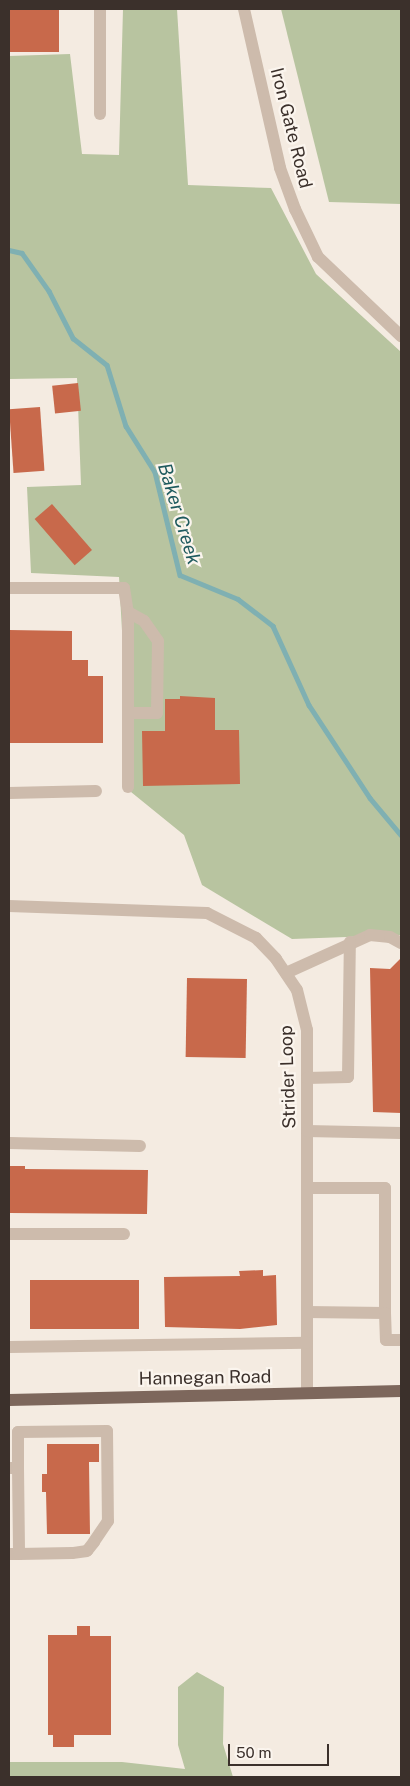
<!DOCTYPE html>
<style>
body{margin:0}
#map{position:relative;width:410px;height:1786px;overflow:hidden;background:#f4ebe1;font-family:"Public Sans",sans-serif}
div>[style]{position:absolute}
.green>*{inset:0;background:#b8c4a0}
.stream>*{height:4.5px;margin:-2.25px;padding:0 2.25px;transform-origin:2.25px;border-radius:2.25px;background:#7fb0b2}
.building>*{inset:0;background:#c8694b;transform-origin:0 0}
.minor>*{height:12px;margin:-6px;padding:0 6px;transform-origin:6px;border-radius:6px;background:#cdbbac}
.major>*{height:12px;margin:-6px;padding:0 6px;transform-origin:6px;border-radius:6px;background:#7d675c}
span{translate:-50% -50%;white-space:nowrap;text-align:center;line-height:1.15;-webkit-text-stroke:4.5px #fbf5ee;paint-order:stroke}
.street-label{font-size:18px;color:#3b302b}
.water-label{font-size:19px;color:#1f5a5e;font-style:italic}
.frame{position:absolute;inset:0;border:10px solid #3b302b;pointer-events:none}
.scale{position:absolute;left:228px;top:1744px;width:101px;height:22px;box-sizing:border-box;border:2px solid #3b302b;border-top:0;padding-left:6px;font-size:15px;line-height:18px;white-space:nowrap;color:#3b302b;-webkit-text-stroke:4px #fbf5ee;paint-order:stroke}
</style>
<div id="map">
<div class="green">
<i style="clip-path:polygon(123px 9px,177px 9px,188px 185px,271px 188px,316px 274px,401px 352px,401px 935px,292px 939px,202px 885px,184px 835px,131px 792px,119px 577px,31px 573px,27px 487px,81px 485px,77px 378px,9px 379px,9px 56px,70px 54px,82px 154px,119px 155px)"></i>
<i style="clip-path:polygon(281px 9px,401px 9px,401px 204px,329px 202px)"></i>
<i style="clip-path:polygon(197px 1672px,224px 1687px,223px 1744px,233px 1777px,9px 1777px,9px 1762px,122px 1762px,185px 1769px,178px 1745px,178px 1687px)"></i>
</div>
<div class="stream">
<i style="left:9px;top:250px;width:13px;rotate:13deg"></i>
<i style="left:22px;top:253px;width:47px;rotate:54.6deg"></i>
<i style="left:49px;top:291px;width:53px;rotate:62.9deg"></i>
<i style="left:73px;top:338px;width:43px;rotate:38.5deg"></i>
<i style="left:107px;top:365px;width:64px;rotate:72.7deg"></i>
<i style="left:126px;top:426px;width:54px;rotate:57.8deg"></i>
<i style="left:155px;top:472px;width:106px;rotate:76.4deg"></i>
<i style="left:180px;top:575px;width:63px;rotate:22.5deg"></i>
<i style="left:238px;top:599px;width:44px;rotate:37.6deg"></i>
<i style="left:273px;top:626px;width:87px;rotate:65.5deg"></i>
<i style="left:309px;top:705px;width:111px;rotate:56.7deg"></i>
<i style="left:370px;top:798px;width:48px;rotate:50deg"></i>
</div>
<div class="building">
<i style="left:9px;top:9px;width:50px;height:43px"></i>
<i style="left:78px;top:383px;width:28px;height:26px;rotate:84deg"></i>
<i style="left:40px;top:407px;width:64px;height:31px;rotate:86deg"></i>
<i style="left:52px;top:504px;width:61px;height:23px;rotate:49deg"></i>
<i style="clip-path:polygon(9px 630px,72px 631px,72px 660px,88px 660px,88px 676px,103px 676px,103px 743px,9px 743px)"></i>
<i style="clip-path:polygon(180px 696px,215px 698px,215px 730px,239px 730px,240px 784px,143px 786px,142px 731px,165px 731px,165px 699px,180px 699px)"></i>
<i style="clip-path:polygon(401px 958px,401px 1113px,373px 1112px,370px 968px,390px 969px)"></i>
<i style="left:187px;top:978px;width:60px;height:79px;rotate:1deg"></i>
<i style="clip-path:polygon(9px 1166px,25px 1166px,25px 1169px,148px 1170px,147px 1214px,9px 1213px)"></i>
<i style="clip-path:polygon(263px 1270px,263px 1276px,276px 1275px,277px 1325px,240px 1329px,165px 1327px,164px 1277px,240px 1276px,239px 1271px)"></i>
<i style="left:139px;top:1280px;width:49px;height:109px;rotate:90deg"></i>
<i style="clip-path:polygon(47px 1444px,99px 1444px,99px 1462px,89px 1462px,90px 1534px,47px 1534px,46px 1492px,42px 1492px,42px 1474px,47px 1474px)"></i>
<i style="clip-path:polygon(77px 1626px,90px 1626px,90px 1636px,111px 1636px,111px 1735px,74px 1735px,74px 1747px,53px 1747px,53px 1735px,48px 1735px,48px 1635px,77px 1635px)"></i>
</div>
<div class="minor">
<i style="left:100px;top:9px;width:105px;rotate:90deg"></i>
<i style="left:244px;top:9px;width:163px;rotate:77.2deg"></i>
<i style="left:280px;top:168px;width:44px;rotate:69.9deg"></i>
<i style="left:295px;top:209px;width:53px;rotate:64.4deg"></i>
<i style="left:318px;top:257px;width:115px;rotate:43.6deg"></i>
<i style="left:9px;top:588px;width:115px"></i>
<i style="left:124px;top:588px;width:24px;rotate:81deg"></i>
<i style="left:128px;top:612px;width:175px;rotate:90deg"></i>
<i style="left:128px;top:612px;width:18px;rotate:29deg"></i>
<i style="left:144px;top:621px;width:24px;rotate:55deg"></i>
<i style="left:158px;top:641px;width:72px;rotate:90.8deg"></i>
<i style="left:157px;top:713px;width:29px;rotate:180deg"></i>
<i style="left:9px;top:793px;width:87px;rotate:-1.3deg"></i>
<i style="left:9px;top:906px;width:198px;rotate:2deg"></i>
<i style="left:207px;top:913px;width:55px;rotate:27deg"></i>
<i style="left:256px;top:938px;width:29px;rotate:46deg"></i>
<i style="left:276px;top:959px;width:37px;rotate:56deg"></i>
<i style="left:297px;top:990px;width:41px;rotate:76deg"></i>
<i style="left:307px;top:1030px;width:363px;rotate:90deg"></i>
<i style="left:286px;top:973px;width:92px;rotate:-24.3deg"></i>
<i style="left:370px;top:935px;width:20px;rotate:6deg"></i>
<i style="left:390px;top:937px;width:13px;rotate:29deg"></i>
<i style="left:307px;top:1078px;width:41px;rotate:-1.4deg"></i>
<i style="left:348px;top:1077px;width:135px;rotate:-89.2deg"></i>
<i style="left:307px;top:1131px;width:94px;rotate:1.2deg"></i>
<i style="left:9px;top:1143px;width:131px;rotate:1.3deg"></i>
<i style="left:307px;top:1188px;width:78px"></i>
<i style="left:385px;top:1188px;width:125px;rotate:90deg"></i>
<i style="left:385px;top:1313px;width:78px;rotate:-179.3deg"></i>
<i style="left:9px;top:1234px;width:115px"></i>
<i style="left:385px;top:1313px;width:27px;rotate:88deg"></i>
<i style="left:386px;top:1340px;width:15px"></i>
<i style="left:9px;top:1347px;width:298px;rotate:-0.8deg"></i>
<i style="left:9px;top:1468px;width:9px"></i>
<i style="left:18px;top:1468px;width:86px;rotate:89.3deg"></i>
<i style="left:19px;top:1554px;width:10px;rotate:180deg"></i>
<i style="left:18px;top:1468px;width:36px;rotate:-90deg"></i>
<i style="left:18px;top:1432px;width:89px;rotate:-0.6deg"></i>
<i style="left:107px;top:1431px;width:90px;rotate:89.4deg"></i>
<i style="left:108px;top:1521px;width:25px;rotate:124deg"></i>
<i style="left:94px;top:1542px;width:11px;rotate:128deg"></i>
<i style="left:87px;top:1551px;width:15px;rotate:172deg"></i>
<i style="left:72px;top:1553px;width:53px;rotate:178.9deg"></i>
</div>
<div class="major">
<i style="left:9px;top:1400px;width:392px;rotate:-1.3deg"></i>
</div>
<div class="street-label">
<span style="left:291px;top:128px;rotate:76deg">Iron Gate Road</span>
<span style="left:288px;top:1077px;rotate:-92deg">Strider Loop</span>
<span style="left:205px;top:1378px;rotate:-1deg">Hannegan Road</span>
</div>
<div class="water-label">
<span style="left:179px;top:514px;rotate:73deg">Baker Creek</span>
</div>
<div class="frame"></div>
<div class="scale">50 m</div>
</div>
